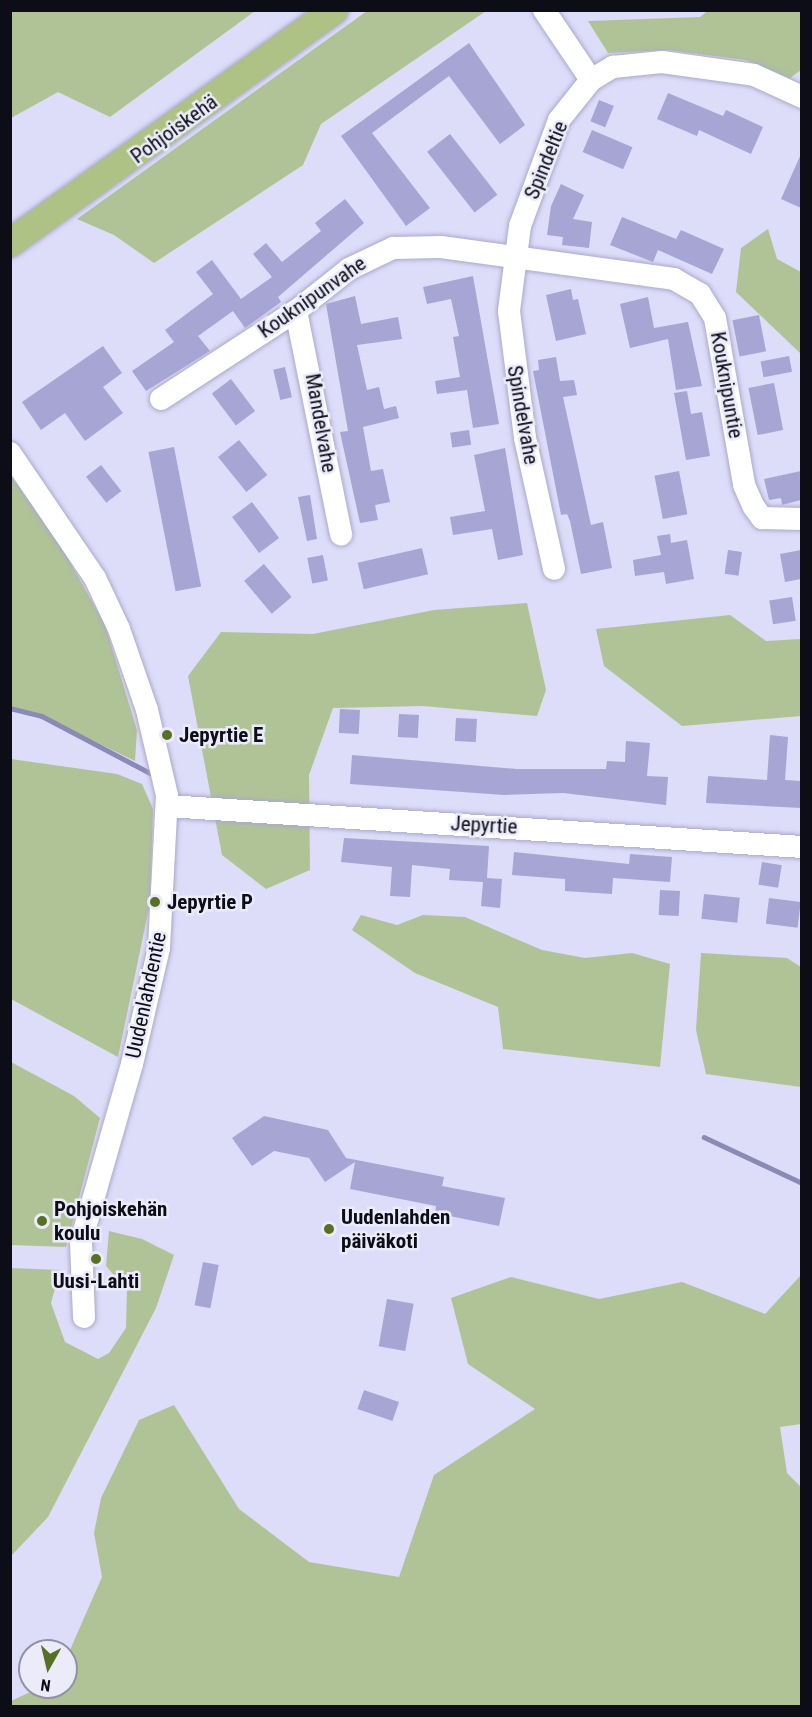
<!DOCTYPE html>
<meta charset="utf-8">
<style>
body{margin:0}
#map{position:relative;width:812px;height:1717px;overflow:hidden;background:#dddcf9;font-family:"Roboto Condensed",sans-serif}
div>[style]{position:absolute}
.green>*{inset:0;background:#b0c397}
.stream>*{height:4.5px;margin:-2.25px;padding:0 2.25px;transform-origin:2.25px;border-radius:2.25px;background:#8b89b6}
.building>*{inset:0;background:#a7a5d4;transform-origin:0 0}
.roads{filter:drop-shadow(0 0 2px #aaa9cc) drop-shadow(0 0 2px #aaa9cc)}
.minor>*{height:22px;margin:-11px;padding:0 11px;transform-origin:11px;border-radius:11px;background:#fff}
.major>*{height:28px;margin:-14px;padding:0 14px;transform-origin:14px;border-radius:14px;background:#adc284}
.dots>*{width:16px;height:16px;translate:-50% -50%;box-sizing:border-box;border:3px solid #ebebfa;border-radius:50%}
span{translate:-50% -50%;white-space:nowrap;text-align:center;line-height:1.15;-webkit-text-stroke:5px #ebebfa;paint-order:stroke}
.street-label{font-size:21px;color:#0d0d18}
.poi-label{font-size:21px;color:#0d0d18;font-weight:700}
.left{translate:0 -50%;text-align:left}
.frame{position:absolute;inset:0;border:12px solid #0d0d18;pointer-events:none}
.north{position:absolute;left:18px;top:1639px;width:60px;height:60px;box-sizing:border-box;background:#ebebfa;border:2px solid #9292a0;border-radius:50%;rotate:188deg;font-size:16px;font-weight:700;line-height:24px;text-align:center;color:#0d0d18}
.north::after{content:'';display:block;margin:auto;width:21px;height:27px;background:#567124;clip-path:polygon(50% 0,100% 100%,50% 72%,0 100%)}
</style>
<div id="map">
<div class="green">
<i style="clip-path:polygon(11px 10px,255px 10px,255px 11px,110px 117px,58px 92px,11px 118px)"></i>
<i style="clip-path:polygon(709px 10px,801px 11px,801px 70px,790px 78px,746px 60px,668px 50px,608px 53px,588px 21px,700px 17px)"></i>
<i style="clip-path:polygon(367px 11px,486px 11px,321px 124px,303px 165px,154px 263px,114px 235px,77px 219px)"></i>
<i style="clip-path:polygon(768px 229px,777px 259px,801px 272px,801px 354px,736px 292px,741px 248px)"></i>
<i style="clip-path:polygon(10px 475px,56px 537px,105px 625px,137px 730px,135px 761px,42px 716px,11px 708px)"></i>
<i style="clip-path:polygon(527px 603px,546px 690px,537px 716px,423px 706px,333px 708px,309px 775px,310px 870px,266px 889px,222px 855px,188px 676px,221px 632px,313px 634px,434px 610px)"></i>
<i style="clip-path:polygon(730px 615px,766px 641px,801px 639px,801px 716px,682px 726px,604px 666px,596px 629px)"></i>
<i style="clip-path:polygon(11px 759px,117px 774px,142px 784px,153px 809px,150px 903px,118px 1057px,11px 999px)"></i>
<i style="clip-path:polygon(361px 915px,397px 925px,423px 915px,465px 917px,542px 950px,585px 958px,632px 953px,670px 964px,660px 1067px,503px 1049px,498px 1007px,415px 973px,352px 930px)"></i>
<i style="clip-path:polygon(701px 953px,787px 958px,801px 967px,801px 1087px,706px 1074px,696px 1030px)"></i>
<i style="clip-path:polygon(11px 1062px,74px 1096px,100px 1118px,66px 1247px,11px 1245px)"></i>
<i style="clip-path:polygon(109px 1231px,142px 1239px,174px 1255px,156px 1308px,48px 1517px,11px 1556px,11px 1268px,60px 1270px,51px 1303px,65px 1342px,98px 1359px,109px 1353px,126px 1328px,127px 1290px,106px 1266px)"></i>
<i style="clip-path:polygon(801px 1275px,801px 1424px,780px 1427px,787px 1473px,801px 1487px,801px 1706px,11px 1706px,11px 1701px,41px 1687px,66px 1687px,66px 1659px,102px 1577px,94px 1533px,101px 1498px,139px 1420px,174px 1405px,239px 1509px,309px 1562px,399px 1577px,434px 1475px,535px 1409px,468px 1364px,451px 1298px,511px 1277px,599px 1299px,682px 1282px,765px 1314px)"></i>
</div>
<div class="stream">
<i style="left:10px;top:708px;width:33px;rotate:14deg"></i>
<i style="left:42px;top:716px;width:124px;rotate:27.8deg"></i>
<i style="left:704px;top:1137px;width:108px;rotate:25.1deg"></i>
</div>
<div class="building">
<i style="clip-path:polygon(469px 43px,525px 125px,500px 144px,449px 76px,372px 133px,430px 208px,406px 226px,341px 136px)"></i>
<i style="clip-path:polygon(668px 93px,723px 116px,726px 110px,763px 127px,751px 154px,699px 130px,697px 136px,657px 119px)"></i>
<i style="left:599px;top:100px;width:16px;height:23px;rotate:22deg"></i>
<i style="left:592px;top:130px;width:44px;height:24px;rotate:23deg"></i>
<i style="left:450px;top:134px;width:77px;height:29px;rotate:52deg"></i>
<i style="clip-path:polygon(801px 154px,801px 208px,781px 199px)"></i>
<i style="clip-path:polygon(561px 184px,584px 195px,573px 219px,592px 222px,589px 248px,562px 245px,563px 237px,547px 235px,551px 206px)"></i>
<i style="clip-path:polygon(345px 199px,364px 223px,278px 297px,281px 302px,245px 328px,233px 311px,198px 336px,210px 351px,146px 391px,132px 371px,174px 342px,165px 330px,213px 294px,196px 272px,212px 260px,241px 299px,272px 277px,253px 254px,266px 243px,282px 262px,321px 231px,315px 223px)"></i>
<i style="clip-path:polygon(622px 217px,676px 239px,681px 230px,724px 249px,712px 274px,658px 250px,653px 262px,610px 245px)"></i>
<i style="clip-path:polygon(473px 276px,499px 424px,473px 428px,467px 390px,437px 394px,435px 381px,460px 377px,453px 337px,459px 336px,451px 299px,427px 304px,423px 287px)"></i>
<i style="clip-path:polygon(571px 289px,573px 300px,578px 299px,586px 334px,556px 341px,546px 295px)"></i>
<i style="clip-path:polygon(355px 296px,361px 324px,398px 317px,402px 339px,357px 345px,367px 390px,379px 387px,384px 409px,396px 406px,399px 418px,363px 427px,371px 471px,383px 469px,390px 502px,375px 505px,378px 520px,360px 523px,340px 432px,348px 431px,326px 304px)"></i>
<i style="clip-path:polygon(648px 297px,654px 328px,688px 322px,702px 386px,676px 390px,668px 339px,630px 348px,620px 304px)"></i>
<i style="left:759px;top:315px;width:37px;height:27px;rotate:79deg"></i>
<i style="clip-path:polygon(103px 346px,122px 373px,103px 387px,123px 413px,85px 441px,65px 413px,41px 430px,22px 402px)"></i>
<i style="left:789px;top:356px;width:16px;height:29px;rotate:79deg"></i>
<i style="clip-path:polygon(556px 357px,560px 381px,574px 380px,577px 395px,563px 397px,591px 525px,603px 522px,612px 568px,581px 574px,570px 521px,567px 514px,561px 515px,533px 371px,539px 370px,538px 360px)"></i>
<i style="left:285px;top:367px;width:31px;height:12px;rotate:77deg"></i>
<i style="left:231px;top:379px;width:40px;height:24px;rotate:53deg"></i>
<i style="left:774px;top:383px;width:48px;height:26px;rotate:79deg"></i>
<i style="clip-path:polygon(687px 391px,691px 414px,702px 412px,710px 456px,686px 460px,674px 393px)"></i>
<i style="left:469px;top:430px;width:15px;height:19px;rotate:82deg"></i>
<i style="left:239px;top:440px;width:45px;height:27px;rotate:51deg"></i>
<i style="left:174px;top:447px;width:142px;height:26px;rotate:79deg"></i>
<i style="clip-path:polygon(505px 448px,523px 555px,498px 560px,492px 529px,453px 535px,450px 517px,485px 511px,474px 455px)"></i>
<i style="left:101px;top:465px;width:33px;height:19px;rotate:52deg"></i>
<i style="left:679px;top:471px;width:44px;height:25px;rotate:79deg"></i>
<i style="clip-path:polygon(801px 471px,801px 500px,782px 505px,781px 498px,769px 500px,764px 479px)"></i>
<i style="clip-path:polygon(310px 495px,317px 539px,307px 541px,298px 497px)"></i>
<i style="left:252px;top:502px;width:45px;height:25px;rotate:53deg"></i>
<i style="clip-path:polygon(670px 534px,671px 543px,687px 540px,694px 579px,666px 584px,664px 572px,635px 576px,633px 560px,661px 555px,657px 536px)"></i>
<i style="left:422px;top:548px;width:27px;height:66px;rotate:77deg"></i>
<i style="left:728px;top:550px;width:14px;height:24px;rotate:8deg"></i>
<i style="clip-path:polygon(801px 550px,801px 579px,785px 582px,780px 554px)"></i>
<i style="left:323px;top:555px;width:26px;height:16px;rotate:79deg"></i>
<i style="left:264px;top:564px;width:43px;height:26px;rotate:50deg"></i>
<i style="left:792px;top:597px;width:24px;height:23px;rotate:81deg"></i>
<i style="left:340px;top:709px;width:20px;height:24px;rotate:3deg"></i>
<i style="left:399px;top:714px;width:20px;height:23px;rotate:3deg"></i>
<i style="left:456px;top:718px;width:21px;height:23px;rotate:3deg"></i>
<i style="clip-path:polygon(770px 735px,788px 737px,785px 780px,801px 781px,801px 808px,706px 803px,708px 776px,767px 780px)"></i>
<i style="clip-path:polygon(626px 741px,650px 743px,647px 776px,668px 777px,666px 805px,563px 793px,504px 795px,350px 784px,352px 755px,517px 769px,606px 769px,607px 761px,625px 762px)"></i>
<i style="clip-path:polygon(344px 838px,489px 846px,487px 878px,502px 879px,500px 908px,481px 906px,483px 882px,449px 880px,450px 869px,412px 865px,410px 897px,390px 896px,392px 867px,341px 862px)"></i>
<i style="clip-path:polygon(514px 852px,629px 864px,630px 854px,672px 857px,670px 882px,613px 878px,612px 894px,565px 891px,565px 879px,512px 875px)"></i>
<i style="left:762px;top:862px;width:20px;height:23px;rotate:9deg"></i>
<i style="left:660px;top:890px;width:20px;height:25px;rotate:3deg"></i>
<i style="left:704px;top:894px;width:36px;height:25px;rotate:6deg"></i>
<i style="left:769px;top:898px;width:32px;height:26px;rotate:7deg"></i>
<i style="clip-path:polygon(264px 1116px,328px 1130px,346px 1158px,444px 1177px,442px 1186px,505px 1198px,499px 1226px,435px 1213px,436px 1206px,350px 1189px,355px 1162px,325px 1182px,309px 1158px,274px 1151px,252px 1166px,232px 1138px)"></i>
<i style="left:203px;top:1262px;width:16px;height:44px;rotate:11deg"></i>
<i style="left:387px;top:1299px;width:27px;height:48px;rotate:10deg"></i>
<i style="left:364px;top:1390px;width:37px;height:20px;rotate:19deg"></i>
</div>
<div class="roads">
<div class="minor">
<i style="left:544px;top:10px;width:84px;rotate:56.1deg"></i>
<i style="left:591px;top:80px;width:51px;rotate:128.7deg"></i>
<i style="left:559px;top:120px;width:113px;rotate:110.2deg"></i>
<i style="left:520px;top:226px;width:86px;rotate:97.4deg"></i>
<i style="left:509px;top:311px;width:128px;rotate:82.8deg"></i>
<i style="left:525px;top:438px;width:134px;rotate:77.5deg"></i>
<i style="left:591px;top:80px;width:26px;rotate:-31deg"></i>
<i style="left:613px;top:67px;width:49px;rotate:-5.8deg"></i>
<i style="left:662px;top:62px;width:93px;rotate:8deg"></i>
<i style="left:754px;top:75px;width:53px;rotate:24.6deg"></i>
<i style="left:296px;top:311px;width:228px;rotate:78.6deg"></i>
<i style="left:161px;top:399px;width:161px;rotate:-33.1deg"></i>
<i style="left:296px;top:311px;width:68px;rotate:-38.4deg"></i>
<i style="left:349px;top:269px;width:49px;rotate:-25.5deg"></i>
<i style="left:393px;top:248px;width:48px;rotate:-1.2deg"></i>
<i style="left:441px;top:247px;width:235px;rotate:7.8deg"></i>
<i style="left:674px;top:279px;width:30px;rotate:30deg"></i>
<i style="left:700px;top:294px;width:28px;rotate:58deg"></i>
<i style="left:715px;top:318px;width:169px;rotate:80.1deg"></i>
<i style="left:744px;top:485px;width:24px;rotate:66deg"></i>
<i style="left:754px;top:507px;width:14px;rotate:54deg"></i>
<i style="left:762px;top:518px;width:40px;rotate:1.4deg"></i>
<i style="left:10px;top:453px;width:151px;rotate:55.8deg"></i>
<i style="left:95px;top:578px;width:56px;rotate:64.8deg"></i>
<i style="left:119px;top:629px;width:86px;rotate:70.9deg"></i>
<i style="left:147px;top:710px;width:87px;rotate:76.8deg"></i>
<i style="left:167px;top:795px;width:153px;rotate:93deg"></i>
<i style="left:159px;top:948px;width:119px;rotate:103.1deg"></i>
<i style="left:132px;top:1064px;width:185px;rotate:106deg"></i>
<i style="left:81px;top:1242px;width:75px;rotate:87.7deg"></i>
<i style="left:167px;top:806px;width:636px;rotate:3.69deg"></i>
</div>
<div class="major">
<i style="left:10px;top:243px;width:399px;rotate:-35.7deg"></i>
</div>
</div>
<div class="dots">
<i style="left:167px;top:735px;background:#567124"></i>
<i style="left:155px;top:902px;background:#567124"></i>
<i style="left:42px;top:1221px;background:#567124"></i>
<i style="left:329px;top:1229px;background:#567124"></i>
<i style="left:96px;top:1259px;background:#567124"></i>
</div>
<div class="street-label">
<span style="left:174px;top:129px;rotate:-36deg">Pohjoiskehä</span>
<span style="left:546px;top:160px;rotate:-68deg">Spindeltie</span>
<span style="left:312px;top:297px;rotate:-35deg">Kouknipunvahe</span>
<span style="left:727px;top:385px;rotate:80deg">Kouknipuntie</span>
<span style="left:523px;top:415px;rotate:80deg">Spindelvahe</span>
<span style="left:321px;top:423px;rotate:80deg">Mandelvahe</span>
<span style="left:484px;top:825px;rotate:3deg">Jepyrtie</span>
<span style="left:146px;top:995px;rotate:-78deg">Uudenlahdentie</span>
</div>
<div class="poi-label">
<span class="left" style="left:179px;top:735px">Jepyrtie E</span>
<span class="left" style="left:167px;top:902px">Jepyrtie P</span>
<span class="left" style="left:54px;top:1221px">Pohjoiskehän<br>koulu</span>
<span class="left" style="left:341px;top:1229px">Uudenlahden<br>päiväkoti</span>
<span style="left:96px;top:1281px">Uusi-Lahti</span>
</div>
<div class="frame"></div>
<div class="north">N</div>
</div>
